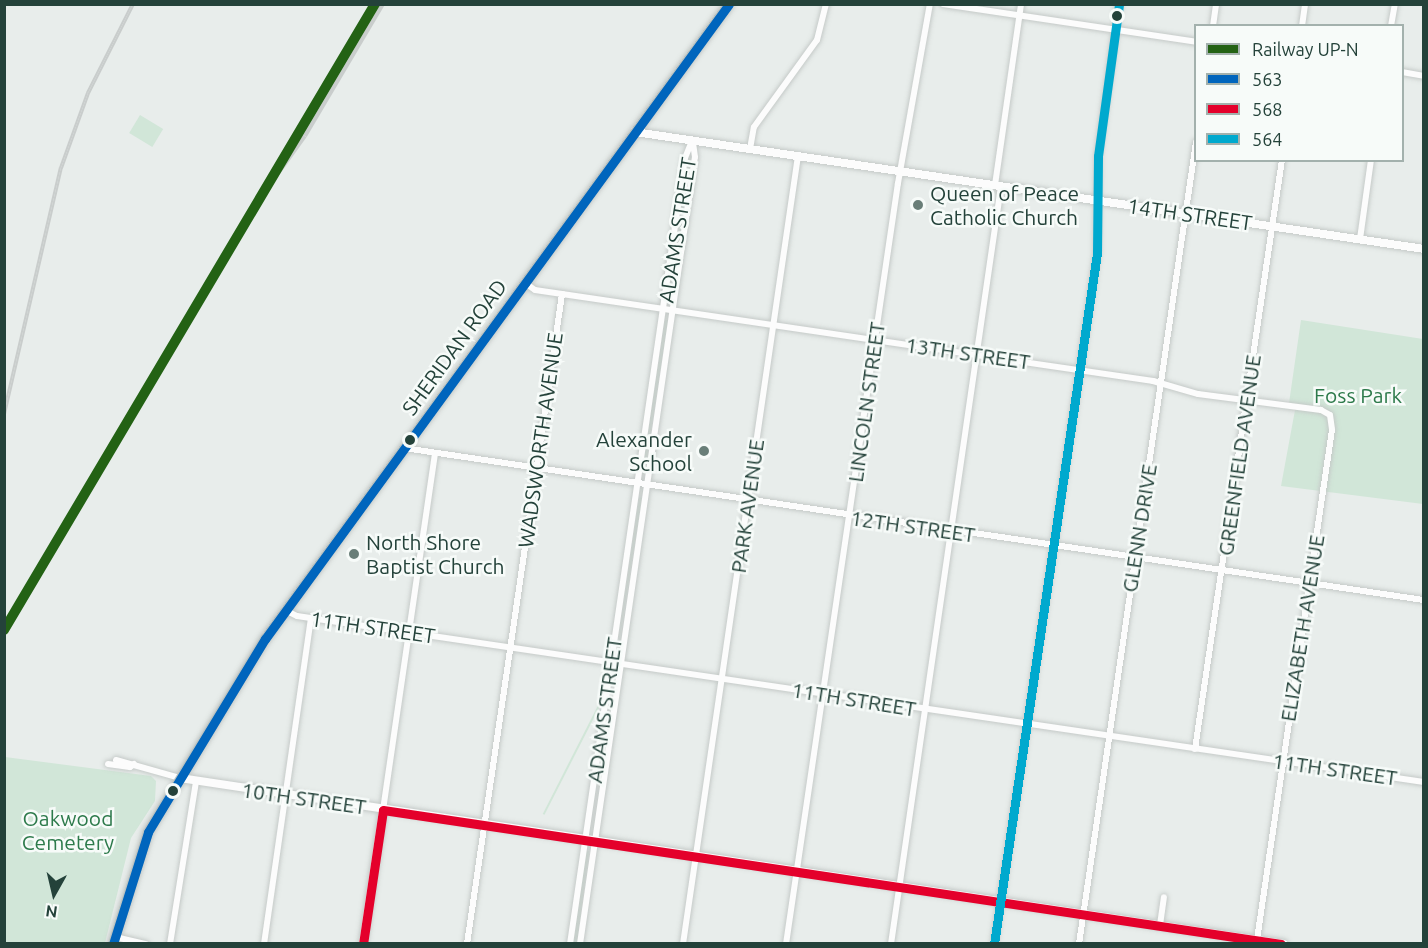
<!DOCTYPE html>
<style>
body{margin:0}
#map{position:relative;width:1428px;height:948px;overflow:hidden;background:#e8edeb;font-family:Ubuntu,sans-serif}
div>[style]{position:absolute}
.green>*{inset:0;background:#d1e6d8;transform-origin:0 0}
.roads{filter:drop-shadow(0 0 2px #c5cac8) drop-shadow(0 0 2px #c5cac8)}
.street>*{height:6px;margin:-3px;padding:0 3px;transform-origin:3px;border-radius:3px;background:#fcfcfc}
.secondary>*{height:8px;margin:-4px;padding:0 4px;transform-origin:4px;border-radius:4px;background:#fcfcfc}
.highway>*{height:10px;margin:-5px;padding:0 5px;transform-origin:5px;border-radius:5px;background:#bcc4c2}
.rail>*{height:4px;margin-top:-2px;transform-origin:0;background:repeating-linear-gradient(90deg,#f7fbf9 0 4.5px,#c9cdcc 0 9px);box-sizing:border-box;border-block:2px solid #c9cdcc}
.bus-1>*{height:9px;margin:-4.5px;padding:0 4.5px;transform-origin:4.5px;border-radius:4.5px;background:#0065bd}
.bus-2>*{height:9px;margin:-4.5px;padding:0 4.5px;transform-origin:4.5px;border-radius:4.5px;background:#e4002b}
.bus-3>*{height:9px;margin:-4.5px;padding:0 4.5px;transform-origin:4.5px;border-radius:4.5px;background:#00a9ce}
.rail-1>*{height:10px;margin:-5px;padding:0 5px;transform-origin:5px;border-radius:5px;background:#236214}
.dots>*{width:16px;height:16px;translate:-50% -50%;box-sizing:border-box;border:3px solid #f7fbf9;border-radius:50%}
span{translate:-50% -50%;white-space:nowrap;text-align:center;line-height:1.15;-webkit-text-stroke:5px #f7fbf9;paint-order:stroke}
.poi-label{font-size:21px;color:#24423a}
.left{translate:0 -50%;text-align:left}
.right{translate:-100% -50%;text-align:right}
.street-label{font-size:21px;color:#24423a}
.park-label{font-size:21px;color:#2d7a4b}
.frame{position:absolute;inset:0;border:6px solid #24423a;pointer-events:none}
.legend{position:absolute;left:1194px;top:24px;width:210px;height:138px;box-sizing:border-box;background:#f7fbf9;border:2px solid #a3b1ad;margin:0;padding:8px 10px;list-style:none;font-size:18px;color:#24423a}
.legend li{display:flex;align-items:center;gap:12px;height:30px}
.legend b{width:30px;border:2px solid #a3b1ad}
.north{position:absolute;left:24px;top:864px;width:60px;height:60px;-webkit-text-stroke:4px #f7fbf9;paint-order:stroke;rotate:188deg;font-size:16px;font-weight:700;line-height:24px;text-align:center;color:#24423a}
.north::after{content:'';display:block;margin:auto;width:21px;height:27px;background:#24423a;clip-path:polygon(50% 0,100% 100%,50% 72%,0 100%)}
</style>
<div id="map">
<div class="green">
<i style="left:140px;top:115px;width:27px;height:21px;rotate:31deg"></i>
<i style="clip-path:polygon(691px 156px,671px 297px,670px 298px,689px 158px)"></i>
<i style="clip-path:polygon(665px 320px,668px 320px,644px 475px,642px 473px)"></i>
<i style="clip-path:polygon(1301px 320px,1423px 339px,1423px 504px,1281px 486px,1295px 410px,1289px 403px)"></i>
<i style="clip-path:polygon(640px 497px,642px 498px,617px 653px,639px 498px)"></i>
<i style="left:614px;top:674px;width:2px;height:157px;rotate:27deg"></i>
<i style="clip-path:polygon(5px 757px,151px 776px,156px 781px,155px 801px,131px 838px,105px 943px,5px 943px)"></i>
<i style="clip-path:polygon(589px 851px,577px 943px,573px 944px,586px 852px)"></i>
</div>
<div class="roads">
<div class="street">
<i style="left:943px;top:4px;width:256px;rotate:8.5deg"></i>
<i style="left:1213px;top:26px;width:22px;rotate:-82deg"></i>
<i style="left:1302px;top:26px;width:22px;rotate:-82deg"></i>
<i style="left:1391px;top:26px;width:22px;rotate:-80deg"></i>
<i style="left:1402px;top:72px;width:22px;rotate:10deg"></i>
<i style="left:750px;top:149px;width:22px;rotate:-80deg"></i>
<i style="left:754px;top:127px;width:107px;rotate:-54.1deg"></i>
<i style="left:817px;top:40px;width:37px;rotate:-76deg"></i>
<i style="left:995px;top:185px;width:183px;rotate:-81.8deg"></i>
<i style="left:1360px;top:239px;width:80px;rotate:-82.1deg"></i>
<i style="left:525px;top:283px;width:12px;rotate:35deg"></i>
<i style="left:535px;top:290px;width:625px;rotate:8.38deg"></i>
<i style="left:1153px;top:381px;width:47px;rotate:16.1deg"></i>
<i style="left:1198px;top:394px;width:124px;rotate:7.4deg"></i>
<i style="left:1321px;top:410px;width:10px;rotate:29deg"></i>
<i style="left:1330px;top:415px;width:15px;rotate:82deg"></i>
<i style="left:1332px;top:430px;width:515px;rotate:98.37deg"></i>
<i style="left:404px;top:448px;width:1031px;rotate:8.48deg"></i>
<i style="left:285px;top:610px;width:13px;rotate:27deg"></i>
<i style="left:297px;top:616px;width:1139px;rotate:8.38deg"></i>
<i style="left:1195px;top:749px;width:595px;rotate:-81.6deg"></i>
<i style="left:116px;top:760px;width:66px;rotate:15.7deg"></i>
<i style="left:108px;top:764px;width:22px;rotate:8deg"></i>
<i style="left:130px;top:767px;width:5px;rotate:-37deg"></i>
<i style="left:383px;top:810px;width:359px;rotate:-81.7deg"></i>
<i style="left:1160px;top:925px;width:28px;rotate:-82deg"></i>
<i style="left:115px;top:937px;width:32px;rotate:13deg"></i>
<i style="left:170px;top:944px;width:164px;rotate:-80.9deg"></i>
<i style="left:264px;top:944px;width:329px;rotate:-81.8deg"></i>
<i style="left:467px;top:944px;width:657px;rotate:-81.68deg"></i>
<i style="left:570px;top:944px;width:794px;rotate:-81.68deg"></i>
<i style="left:685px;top:158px;width:18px;rotate:-68deg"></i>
<i style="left:580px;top:944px;width:795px;rotate:-81.69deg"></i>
<i style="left:695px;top:157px;width:14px;rotate:-98deg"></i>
<i style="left:683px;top:944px;width:796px;rotate:-81.7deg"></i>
<i style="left:786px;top:944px;width:769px;rotate:-81.63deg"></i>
<i style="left:898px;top:183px;width:182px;rotate:-79.9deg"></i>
<i style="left:891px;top:944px;width:766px;rotate:-81.74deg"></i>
<i style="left:994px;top:944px;width:699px;rotate:-81.52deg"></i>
<i style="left:1097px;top:253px;width:97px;rotate:-89.4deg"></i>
<i style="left:1098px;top:156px;width:153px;rotate:-82.1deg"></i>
<i style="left:1079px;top:944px;width:810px;rotate:-81.7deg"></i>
</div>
<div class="secondary">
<i style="left:635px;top:132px;width:798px;rotate:8.43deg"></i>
<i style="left:180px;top:778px;width:1116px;rotate:8.55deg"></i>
<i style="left:363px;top:944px;width:135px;rotate:-81.5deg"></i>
</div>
<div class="highway">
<i style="left:113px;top:944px;width:117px;rotate:-72.6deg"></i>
<i style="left:148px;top:832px;width:226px;rotate:-58.8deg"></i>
<i style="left:265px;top:639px;width:786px;rotate:-53.84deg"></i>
</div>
</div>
<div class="rail">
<i style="left:261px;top:197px;width:75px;rotate:-54.2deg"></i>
<i style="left:305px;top:136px;width:153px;rotate:-59.4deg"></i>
<i style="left:4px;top:414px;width:253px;rotate:-77deg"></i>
<i style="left:61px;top:168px;width:80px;rotate:-70.2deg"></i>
<i style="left:88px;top:93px;width:100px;rotate:-63.2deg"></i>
</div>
<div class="bus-1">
<i style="left:113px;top:944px;width:117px;rotate:-72.6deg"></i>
<i style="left:148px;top:832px;width:226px;rotate:-58.8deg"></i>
<i style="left:265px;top:639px;width:786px;rotate:-53.84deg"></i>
</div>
<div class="bus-2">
<i style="left:363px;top:944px;width:135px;rotate:-81.5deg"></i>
<i style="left:383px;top:810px;width:908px;rotate:8.49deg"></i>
</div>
<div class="bus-3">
<i style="left:994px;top:944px;width:699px;rotate:-81.52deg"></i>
<i style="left:1097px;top:253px;width:97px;rotate:-89.4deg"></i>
<i style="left:1098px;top:156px;width:153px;rotate:-82.1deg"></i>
</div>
<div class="rail-1">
<i style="left:4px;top:630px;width:728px;rotate:-59.35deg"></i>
</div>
<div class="dots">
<i style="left:1117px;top:16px;background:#24423a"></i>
<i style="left:918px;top:205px;background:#697e78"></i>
<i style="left:410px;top:440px;background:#24423a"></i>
<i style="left:704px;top:451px;background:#697e78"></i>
<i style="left:354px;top:554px;background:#697e78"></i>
<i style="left:173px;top:791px;background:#24423a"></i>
</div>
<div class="poi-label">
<span class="left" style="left:930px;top:205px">Queen of Peace<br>Catholic Church</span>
<span class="right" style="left:692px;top:451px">Alexander<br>School</span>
<span class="left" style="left:366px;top:554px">North Shore<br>Baptist Church</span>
</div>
<div class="street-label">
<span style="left:1190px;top:214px;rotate:8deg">14TH STREET</span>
<span style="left:677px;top:230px;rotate:-81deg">ADAMS STREET</span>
<span style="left:454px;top:347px;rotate:-54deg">SHERIDAN ROAD</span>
<span style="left:968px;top:353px;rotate:8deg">13TH STREET</span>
<span style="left:866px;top:402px;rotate:-82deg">LINCOLN STREET</span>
<span style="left:540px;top:440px;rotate:-82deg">WADSWORTH AVENUE</span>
<span style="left:1239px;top:455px;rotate:-82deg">GREENFIELD AVENUE</span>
<span style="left:747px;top:506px;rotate:-82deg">PARK AVENUE</span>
<span style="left:913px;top:526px;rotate:8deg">12TH STREET</span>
<span style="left:1139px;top:528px;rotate:-81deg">GLENN DRIVE</span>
<span style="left:373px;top:627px;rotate:8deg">11TH STREET</span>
<span style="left:1302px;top:628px;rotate:-81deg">ELIZABETH AVENUE</span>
<span style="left:854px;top:699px;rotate:9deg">11TH STREET</span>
<span style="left:604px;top:710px;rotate:-82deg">ADAMS STREET</span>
<span style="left:1335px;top:769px;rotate:8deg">11TH STREET</span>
<span style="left:304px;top:798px;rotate:8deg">10TH STREET</span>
</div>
<div class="park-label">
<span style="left:1358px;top:395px">Foss Park</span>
<span style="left:68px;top:830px">Oakwood<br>Cemetery</span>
</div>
<div class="frame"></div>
<ul class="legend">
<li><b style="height:8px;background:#236214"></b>Railway UP-N</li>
<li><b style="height:8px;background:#0065bd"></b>563</li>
<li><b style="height:8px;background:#e4002b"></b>568</li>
<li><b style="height:8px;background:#00a9ce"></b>564</li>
</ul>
<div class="north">N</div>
</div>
